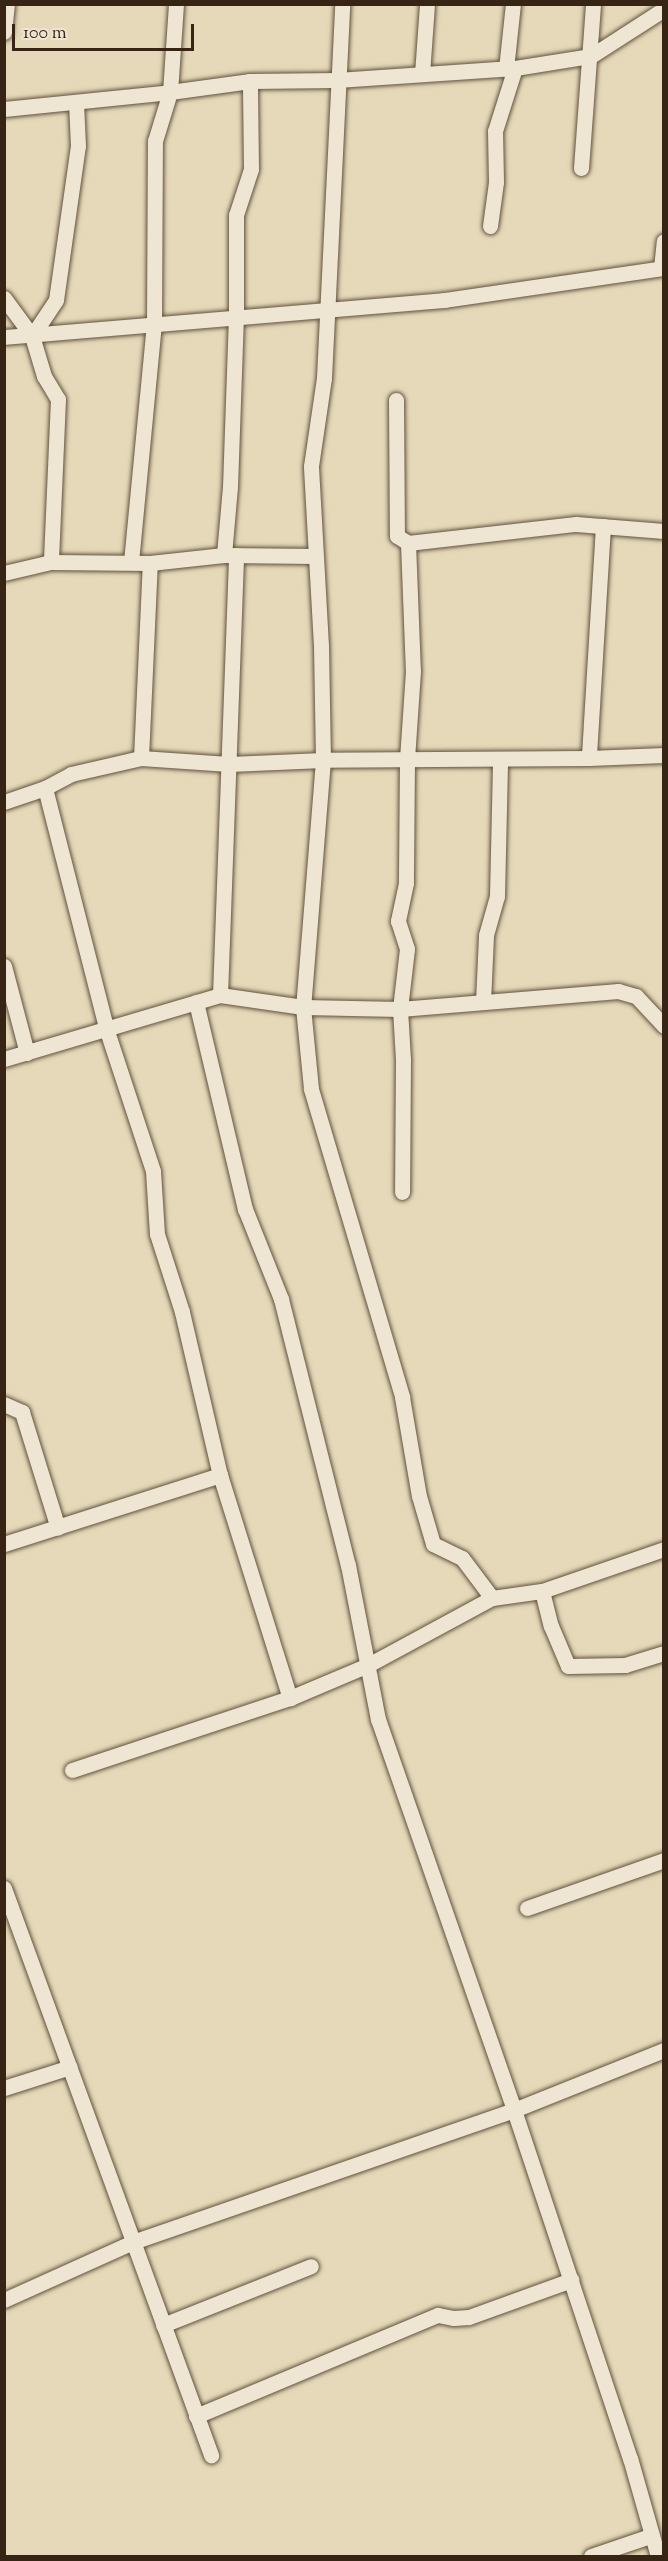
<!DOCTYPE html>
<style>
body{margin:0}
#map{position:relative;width:668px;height:2561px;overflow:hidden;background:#e5d9b9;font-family:"Sorts Mill Goudy",serif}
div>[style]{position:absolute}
.roads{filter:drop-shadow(0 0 2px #62513d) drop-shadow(0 0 2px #62513d)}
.street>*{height:15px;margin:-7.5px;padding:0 7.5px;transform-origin:7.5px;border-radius:7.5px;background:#eee6d2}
span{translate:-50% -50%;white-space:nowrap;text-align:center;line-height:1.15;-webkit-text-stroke:5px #eee6d2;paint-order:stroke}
.frame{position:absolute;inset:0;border:6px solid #372414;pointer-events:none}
.scale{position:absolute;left:12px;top:24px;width:182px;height:27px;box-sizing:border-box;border:3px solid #372414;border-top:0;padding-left:8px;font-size:18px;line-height:21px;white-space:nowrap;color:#372414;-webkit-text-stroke:4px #eee6d2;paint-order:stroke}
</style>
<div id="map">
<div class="roads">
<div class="street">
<i style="left:4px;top:32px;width:28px;rotate:-84deg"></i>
<i style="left:506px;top:69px;width:65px;rotate:-83.9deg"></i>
<i style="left:422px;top:74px;width:70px;rotate:-85.9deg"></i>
<i style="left:4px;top:109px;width:167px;rotate:-5.8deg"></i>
<i style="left:170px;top:92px;width:81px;rotate:-7.8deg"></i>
<i style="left:250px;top:81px;width:87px;rotate:-0.7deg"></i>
<i style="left:337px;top:80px;width:178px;rotate:-3.9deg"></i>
<i style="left:515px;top:68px;width:77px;rotate:-9deg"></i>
<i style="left:591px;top:56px;width:87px;rotate:-32.8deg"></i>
<i style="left:581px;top:168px;width:164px;rotate:-85.8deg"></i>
<i style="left:490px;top:226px;width:44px;rotate:-82.2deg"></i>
<i style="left:496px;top:182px;width:51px;rotate:-91.1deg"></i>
<i style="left:495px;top:131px;width:66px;rotate:-72.4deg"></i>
<i style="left:661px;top:268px;width:27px;rotate:-84deg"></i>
<i style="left:4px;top:298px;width:47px;rotate:53.6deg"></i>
<i style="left:32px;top:336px;width:42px;rotate:73.3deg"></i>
<i style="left:44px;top:376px;width:27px;rotate:59deg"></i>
<i style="left:58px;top:399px;width:163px;rotate:92.5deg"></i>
<i style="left:32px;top:336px;width:43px;rotate:-56.3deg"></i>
<i style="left:56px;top:300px;width:156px;rotate:-81.9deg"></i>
<i style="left:78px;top:146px;width:44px;rotate:-92.6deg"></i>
<i style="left:4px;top:337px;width:442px;rotate:-4.8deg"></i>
<i style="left:444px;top:300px;width:222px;rotate:-8.3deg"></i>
<i style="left:396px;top:400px;width:136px;rotate:89.6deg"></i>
<i style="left:397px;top:536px;width:13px;rotate:32deg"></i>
<i style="left:408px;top:543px;width:128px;rotate:87.8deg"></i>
<i style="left:413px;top:671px;width:89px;rotate:93.9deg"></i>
<i style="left:407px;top:760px;width:123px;rotate:90.5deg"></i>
<i style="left:406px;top:883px;width:39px;rotate:102deg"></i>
<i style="left:398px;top:921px;width:29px;rotate:72deg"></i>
<i style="left:407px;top:949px;width:60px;rotate:96.7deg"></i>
<i style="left:400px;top:1009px;width:50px;rotate:86.6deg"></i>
<i style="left:403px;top:1059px;width:133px;rotate:90.4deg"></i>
<i style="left:603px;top:526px;width:232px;rotate:93.5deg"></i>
<i style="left:589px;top:758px;width:266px;rotate:179.6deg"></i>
<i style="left:323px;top:760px;width:248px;rotate:94.6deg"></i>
<i style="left:303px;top:1007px;width:82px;rotate:84.4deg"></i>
<i style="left:311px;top:1089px;width:321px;rotate:73.5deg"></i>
<i style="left:402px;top:1397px;width:100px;rotate:80.3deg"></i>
<i style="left:419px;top:1496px;width:50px;rotate:73.7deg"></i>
<i style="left:433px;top:1544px;width:32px;rotate:26deg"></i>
<i style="left:462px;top:1558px;width:50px;rotate:53.1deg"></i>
<i style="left:492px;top:1598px;width:50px;rotate:-8deg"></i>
<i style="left:542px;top:1591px;width:129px;rotate:-19deg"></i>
<i style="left:408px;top:543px;width:169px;rotate:-6.5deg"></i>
<i style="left:576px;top:524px;width:88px;rotate:4.5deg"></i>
<i style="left:224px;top:555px;width:68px;rotate:-85deg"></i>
<i style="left:230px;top:487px;width:171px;rotate:-88deg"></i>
<i style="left:236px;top:316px;width:101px;rotate:-90deg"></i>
<i style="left:236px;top:215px;width:48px;rotate:-71.9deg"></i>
<i style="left:251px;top:169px;width:88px;rotate:-90.7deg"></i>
<i style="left:131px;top:562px;width:240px;rotate:-84.5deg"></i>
<i style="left:154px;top:323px;width:182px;rotate:-89.7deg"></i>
<i style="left:155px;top:141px;width:51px;rotate:-73deg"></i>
<i style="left:170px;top:92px;width:88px;rotate:-86.1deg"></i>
<i style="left:4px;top:573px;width:48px;rotate:-13.2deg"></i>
<i style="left:51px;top:562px;width:99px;rotate:0.6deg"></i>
<i style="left:150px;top:563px;width:74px;rotate:-6.2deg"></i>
<i style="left:224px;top:555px;width:91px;rotate:0.6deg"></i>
<i style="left:141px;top:758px;width:195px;rotate:-87.4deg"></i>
<i style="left:589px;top:758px;width:75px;rotate:-2.3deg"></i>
<i style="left:45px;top:788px;width:251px;rotate:75.7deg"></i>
<i style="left:107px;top:1031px;width:147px;rotate:71.8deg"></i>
<i style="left:153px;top:1171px;width:63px;rotate:86.4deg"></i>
<i style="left:157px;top:1234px;width:82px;rotate:72.2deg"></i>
<i style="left:182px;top:1312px;width:167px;rotate:76.9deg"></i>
<i style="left:220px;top:1475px;width:234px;rotate:72.6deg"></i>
<i style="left:4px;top:802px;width:43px;rotate:-18.9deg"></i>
<i style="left:45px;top:788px;width:30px;rotate:-28deg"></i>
<i style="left:71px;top:774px;width:72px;rotate:-12.9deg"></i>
<i style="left:141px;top:758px;width:88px;rotate:3.9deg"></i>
<i style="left:229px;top:764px;width:94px;rotate:-2.4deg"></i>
<i style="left:323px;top:760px;width:114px;rotate:-91deg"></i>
<i style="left:321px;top:646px;width:180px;rotate:-93.2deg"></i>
<i style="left:311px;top:466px;width:89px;rotate:-81.6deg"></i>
<i style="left:324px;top:378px;width:374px;rotate:-87.2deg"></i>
<i style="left:4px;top:966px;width:90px;rotate:75.2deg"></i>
<i style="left:220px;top:995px;width:440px;rotate:-87.9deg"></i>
<i style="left:196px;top:1002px;width:213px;rotate:76.7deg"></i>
<i style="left:245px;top:1209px;width:97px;rotate:68.2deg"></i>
<i style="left:281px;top:1299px;width:274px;rotate:75.9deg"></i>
<i style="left:348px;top:1565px;width:157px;rotate:79deg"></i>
<i style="left:378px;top:1719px;width:414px;rotate:70.8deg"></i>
<i style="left:514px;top:2110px;width:367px;rotate:71.6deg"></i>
<i style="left:630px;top:2458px;width:102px;rotate:74.1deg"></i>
<i style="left:483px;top:1002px;width:67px;rotate:-87.4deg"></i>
<i style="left:486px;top:935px;width:41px;rotate:-74.2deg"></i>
<i style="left:497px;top:896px;width:136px;rotate:-88.7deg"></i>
<i style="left:4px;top:1059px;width:225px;rotate:-16.5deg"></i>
<i style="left:220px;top:995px;width:84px;rotate:8.2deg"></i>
<i style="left:303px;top:1007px;width:97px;rotate:1.2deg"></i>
<i style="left:400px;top:1009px;width:219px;rotate:-4.7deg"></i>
<i style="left:618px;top:991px;width:19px;rotate:16deg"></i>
<i style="left:636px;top:996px;width:41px;rotate:47deg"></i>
<i style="left:4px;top:1404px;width:20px;rotate:24deg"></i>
<i style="left:22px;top:1412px;width:121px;rotate:72.8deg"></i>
<i style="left:4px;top:1544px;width:227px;rotate:-17.7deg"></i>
<i style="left:542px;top:1591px;width:36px;rotate:76deg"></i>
<i style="left:551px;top:1626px;width:43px;rotate:67deg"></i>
<i style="left:568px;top:1666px;width:57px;rotate:-1deg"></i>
<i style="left:625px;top:1665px;width:41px;rotate:-17.1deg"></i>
<i style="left:72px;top:1770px;width:230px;rotate:-18.3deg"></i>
<i style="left:290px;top:1698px;width:85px;rotate:-22.9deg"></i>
<i style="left:368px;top:1665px;width:141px;rotate:-28.4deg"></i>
<i style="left:4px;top:1888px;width:604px;rotate:69.94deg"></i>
<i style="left:527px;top:1908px;width:145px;rotate:-19.3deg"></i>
<i style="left:4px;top:2088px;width:69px;rotate:-17.7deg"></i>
<i style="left:4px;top:2300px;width:141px;rotate:-24.2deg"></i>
<i style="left:133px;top:2242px;width:403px;rotate:-19.1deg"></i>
<i style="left:514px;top:2110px;width:162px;rotate:-21.8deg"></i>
<i style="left:163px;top:2325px;width:159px;rotate:-21.7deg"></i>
<i style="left:196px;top:2416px;width:262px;rotate:-22.7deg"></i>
<i style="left:438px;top:2315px;width:16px;rotate:11deg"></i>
<i style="left:454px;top:2318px;width:15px;rotate:-4deg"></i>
<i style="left:469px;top:2317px;width:109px;rotate:-19.9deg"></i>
<i style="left:591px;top:2556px;width:62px;rotate:-18.7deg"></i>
</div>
</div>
<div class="frame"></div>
<div class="scale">100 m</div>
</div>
